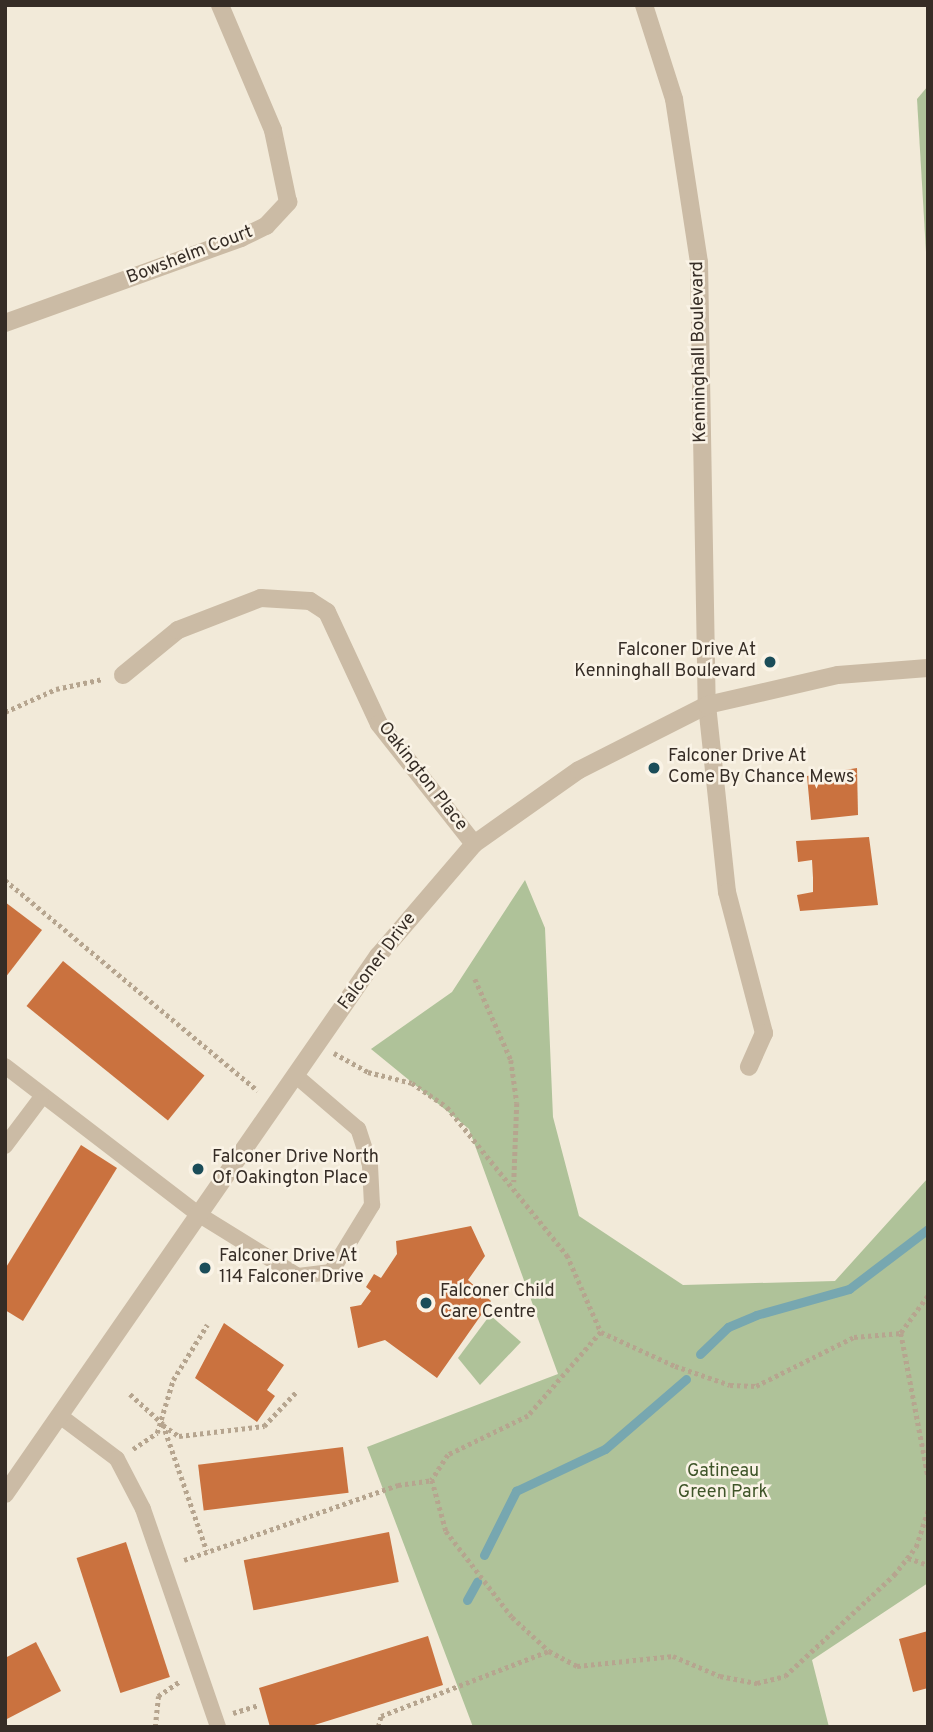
<!DOCTYPE html>
<style>
body{margin:0}
#map{position:relative;width:933px;height:1732px;overflow:hidden;background:#f2ead9;font-family:Overpass,sans-serif}
div>[style]{position:absolute}
.green>*{inset:0;background:#afc299}
.stream>*{height:9px;margin:-4.5px;padding:0 4.5px;transform-origin:4.5px;border-radius:4.5px;background:#77a7b0}
.building>*{inset:0;background:#ca723f;transform-origin:0 0}
.path>*{height:4.5px;margin-top:-2.25px;transform-origin:0;background:repeating-linear-gradient(90deg,#b6a58f 0 3.5px,transparent 0 7px)}
.service>*{height:16px;margin:-8px;padding:0 8px;transform-origin:8px;border-radius:8px;background:#cbbba5}
.minor>*{height:18px;margin:-9px;padding:0 9px;transform-origin:9px;border-radius:9px;background:#cbbba5}
.dots>*{width:19px;height:19px;translate:-50% -50%;box-sizing:border-box;border:4px solid #faf3e6;border-radius:50%}
span{translate:-50% -50%;white-space:nowrap;text-align:center;line-height:1.15;-webkit-text-stroke:5px #faf3e6;paint-order:stroke}
.street-label{font-size:18px;color:#362d26}
.poi-label{font-size:18px;color:#362d26}
.right{translate:-100% -50%;text-align:right}
.left{translate:0 -50%;text-align:left}
.park-label{font-size:18px;color:#3f5529}
.frame{position:absolute;inset:0;border:7px solid #362d26;pointer-events:none}
</style>
<div id="map">
<div class="green">
<i style="clip-path:polygon(928px 86px,928px 286px,917px 99px)"></i>
<i style="clip-path:polygon(525px 880px,545px 928px,553px 1117px,579px 1216px,683px 1285px,835px 1281px,928px 1178px,928px 1583px,812px 1660px,829px 1727px,473px 1727px,367px 1447px,558px 1374px,469px 1129px,371px 1049px,452px 992px)"></i>
<i style="clip-path:polygon(490px 1315px,521px 1342px,480px 1385px,458px 1358px)"></i>
</div>
<div class="stream">
<i style="left:700px;top:1354px;width:39px;rotate:-44deg"></i>
<i style="left:728px;top:1327px;width:30px;rotate:-23deg"></i>
<i style="left:756px;top:1315px;width:97px;rotate:-15.6deg"></i>
<i style="left:849px;top:1289px;width:99px;rotate:-37.2deg"></i>
<i style="left:484px;top:1555px;width:72px;rotate:-63.4deg"></i>
<i style="left:516px;top:1491px;width:98px;rotate:-25.3deg"></i>
<i style="left:605px;top:1449px;width:107px;rotate:-40.8deg"></i>
<i style="left:467px;top:1600px;width:21px;rotate:-61deg"></i>
</div>
<div class="building">
<i style="clip-path:polygon(857px 768px,858px 815px,811px 820px,807px 776px)"></i>
<i style="clip-path:polygon(869px 837px,878px 905px,800px 911px,797px 895px,813px 892px,813px 878px,812px 860px,798px 862px,796px 841px)"></i>
<i style="clip-path:polygon(5px 902px,42px 930px,5px 978px)"></i>
<i style="left:63px;top:961px;width:182px;height:58px;rotate:39deg"></i>
<i style="clip-path:polygon(81px 1145px,117px 1168px,23px 1321px,5px 1310px,5px 1269px)"></i>
<i style="clip-path:polygon(471px 1226px,485px 1256px,468px 1280px,491px 1301px,437px 1378px,385px 1340px,358px 1348px,350px 1307px,361px 1305px,371px 1291px,366px 1287px,374px 1274px,381px 1278px,397px 1254px,396px 1241px)"></i>
<i style="clip-path:polygon(224px 1323px,284px 1365px,267px 1390px,275px 1396px,257px 1422px,195px 1378px)"></i>
<i style="left:343px;top:1447px;width:46px;height:146px;rotate:83deg"></i>
<i style="left:389px;top:1532px;width:51px;height:148px;rotate:79deg"></i>
<i style="left:126px;top:1542px;width:142px;height:52px;rotate:72deg"></i>
<i style="clip-path:polygon(928px 1631px,928px 1688px,913px 1692px,899px 1639px)"></i>
<i style="clip-path:polygon(428px 1636px,443px 1685px,308px 1727px,270px 1727px,259px 1688px)"></i>
<i style="clip-path:polygon(36px 1642px,61px 1691px,5px 1720px,5px 1658px)"></i>
</div>
<div class="path">
<i style="left:5px;top:712px;width:56px;rotate:-24.3deg"></i>
<i style="left:56px;top:689px;width:48px;rotate:-12deg"></i>
<i style="left:5px;top:880px;width:329px;rotate:39.8deg"></i>
<i style="left:475px;top:979px;width:89px;rotate:66deg"></i>
<i style="left:511px;top:1060px;width:43px;rotate:82.1deg"></i>
<i style="left:517px;top:1103px;width:79px;rotate:92.2deg"></i>
<i style="left:334px;top:1053px;width:39px;rotate:29deg"></i>
<i style="left:368px;top:1072px;width:45px;rotate:14deg"></i>
<i style="left:412px;top:1083px;width:42px;rotate:34.4deg"></i>
<i style="left:447px;top:1107px;width:191px;rotate:51deg"></i>
<i style="left:567px;top:1255px;width:84px;rotate:66.2deg"></i>
<i style="left:601px;top:1332px;width:81px;rotate:24.7deg"></i>
<i style="left:675px;top:1366px;width:58px;rotate:19.1deg"></i>
<i style="left:730px;top:1385px;width:26px;rotate:2deg"></i>
<i style="left:756px;top:1386px;width:110px;rotate:-26.6deg"></i>
<i style="left:854px;top:1337px;width:47px;rotate:-4.9deg"></i>
<i style="left:928px;top:1296px;width:46px;rotate:126.1deg"></i>
<i style="left:901px;top:1333px;width:146px;rotate:79.3deg"></i>
<i style="left:601px;top:1332px;width:111px;rotate:131deg"></i>
<i style="left:528px;top:1416px;width:89px;rotate:154deg"></i>
<i style="left:448px;top:1455px;width:30px;rotate:123deg"></i>
<i style="left:432px;top:1480px;width:53px;rotate:74.6deg"></i>
<i style="left:446px;top:1531px;width:108px;rotate:52.5deg"></i>
<i style="left:512px;top:1617px;width:50px;rotate:42.6deg"></i>
<i style="left:549px;top:1651px;width:32px;rotate:28deg"></i>
<i style="left:577px;top:1666px;width:97px;rotate:-5.9deg"></i>
<i style="left:673px;top:1656px;width:51px;rotate:23.1deg"></i>
<i style="left:720px;top:1676px;width:38px;rotate:11deg"></i>
<i style="left:757px;top:1683px;width:29px;rotate:-14deg"></i>
<i style="left:785px;top:1676px;width:149px;rotate:-42.8deg"></i>
<i style="left:894px;top:1575px;width:36px;rotate:-52deg"></i>
<i style="left:916px;top:1547px;width:39px;rotate:-72deg"></i>
<i style="left:130px;top:1394px;width:45px;rotate:42.3deg"></i>
<i style="left:163px;top:1424px;width:134px;rotate:70.9deg"></i>
<i style="left:163px;top:1425px;width:19px;rotate:35deg"></i>
<i style="left:179px;top:1436px;width:86px;rotate:-6.7deg"></i>
<i style="left:264px;top:1426px;width:48px;rotate:-46.7deg"></i>
<i style="left:133px;top:1449px;width:29px;rotate:-34deg"></i>
<i style="left:157px;top:1433px;width:55px;rotate:-73.2deg"></i>
<i style="left:173px;top:1380px;width:65px;rotate:-58.3deg"></i>
<i style="left:908px;top:1558px;width:21px;rotate:19deg"></i>
<i style="left:184px;top:1560px;width:227px;rotate:-19.3deg"></i>
<i style="left:398px;top:1485px;width:34px;rotate:-8deg"></i>
<i style="left:233px;top:1713px;width:27px;rotate:-17deg"></i>
<i style="left:155px;top:1727px;width:31px;rotate:-84deg"></i>
<i style="left:158px;top:1696px;width:27px;rotate:-34deg"></i>
<i style="left:378px;top:1727px;width:11px;rotate:-75deg"></i>
<i style="left:381px;top:1716px;width:180px;rotate:-21.2deg"></i>
</div>
<div class="service">
<i style="left:5px;top:1066px;width:243px;rotate:37.5deg"></i>
<i style="left:198px;top:1214px;width:118px;rotate:31.8deg"></i>
<i style="left:298px;top:1276px;width:33px;rotate:-7deg"></i>
<i style="left:331px;top:1272px;width:79px;rotate:-58.5deg"></i>
<i style="left:372px;top:1205px;width:40px;rotate:-92.9deg"></i>
<i style="left:370px;top:1165px;width:38px;rotate:-108deg"></i>
<i style="left:358px;top:1129px;width:83px;rotate:-139.4deg"></i>
<i style="left:5px;top:1146px;width:60px;rotate:-53.1deg"></i>
<i style="left:60px;top:1416px;width:71px;rotate:37deg"></i>
<i style="left:117px;top:1459px;width:56px;rotate:62.5deg"></i>
<i style="left:143px;top:1509px;width:231px;rotate:71deg"></i>
</div>
<div class="minor">
<i style="left:644px;top:5px;width:99px;rotate:72.3deg"></i>
<i style="left:674px;top:99px;width:165px;rotate:81.3deg"></i>
<i style="left:699px;top:262px;width:443px;rotate:89deg"></i>
<i style="left:707px;top:705px;width:188px;rotate:83.9deg"></i>
<i style="left:727px;top:892px;width:146px;rotate:75.3deg"></i>
<i style="left:764px;top:1033px;width:37px;rotate:114deg"></i>
<i style="left:5px;top:323px;width:251px;rotate:-19.8deg"></i>
<i style="left:241px;top:238px;width:28px;rotate:-26deg"></i>
<i style="left:266px;top:226px;width:33px;rotate:-47deg"></i>
<i style="left:288px;top:202px;width:74px;rotate:-101.8deg"></i>
<i style="left:273px;top:130px;width:136px;rotate:-113deg"></i>
<i style="left:123px;top:675px;width:71px;rotate:-39.3deg"></i>
<i style="left:178px;top:630px;width:89px;rotate:-21.1deg"></i>
<i style="left:261px;top:598px;width:49px;rotate:3.5deg"></i>
<i style="left:310px;top:601px;width:20px;rotate:33deg"></i>
<i style="left:327px;top:612px;width:123px;rotate:65.1deg"></i>
<i style="left:379px;top:724px;width:153px;rotate:51.6deg"></i>
<i style="left:5px;top:1494px;width:655px;rotate:-55.27deg"></i>
<i style="left:378px;top:956px;width:148px;rotate:-49.4deg"></i>
<i style="left:474px;top:844px;width:128px;rotate:-35.2deg"></i>
<i style="left:579px;top:770px;width:144px;rotate:-26.9deg"></i>
<i style="left:707px;top:705px;width:134px;rotate:-12.9deg"></i>
<i style="left:838px;top:675px;width:90px;rotate:-4.4deg"></i>
</div>
<div class="dots">
<i style="left:770px;top:662px;background:#1b4d59"></i>
<i style="left:654px;top:768px;background:#1b4d59"></i>
<i style="left:198px;top:1169px;background:#1b4d59"></i>
<i style="left:205px;top:1268px;background:#1b4d59"></i>
<i style="left:426px;top:1303px;background:#1b4d59"></i>
</div>
<div class="street-label">
<span style="left:190px;top:256px;rotate:-21deg">Bowshelm Court</span>
<span style="left:700px;top:352px;rotate:-91deg">Kenninghall Boulevard</span>
<span style="left:422px;top:777px;rotate:52deg">Oakington Place</span>
<span style="left:378px;top:962px;rotate:-53deg">Falconer Drive</span>
</div>
<div class="poi-label">
<span class="right" style="left:756px;top:662px">Falconer Drive At<br>Kenninghall Boulevard</span>
<span class="left" style="left:668px;top:768px">Falconer Drive At<br>Come By Chance Mews</span>
<span class="left" style="left:212px;top:1169px">Falconer Drive North<br>Of Oakington Place</span>
<span class="left" style="left:219px;top:1268px">Falconer Drive At<br>114 Falconer Drive</span>
<span class="left" style="left:440px;top:1303px">Falconer Child<br>Care Centre</span>
</div>
<div class="park-label">
<span style="left:723px;top:1483px">Gatineau<br>Green Park</span>
</div>
<div class="frame"></div>
</div>
